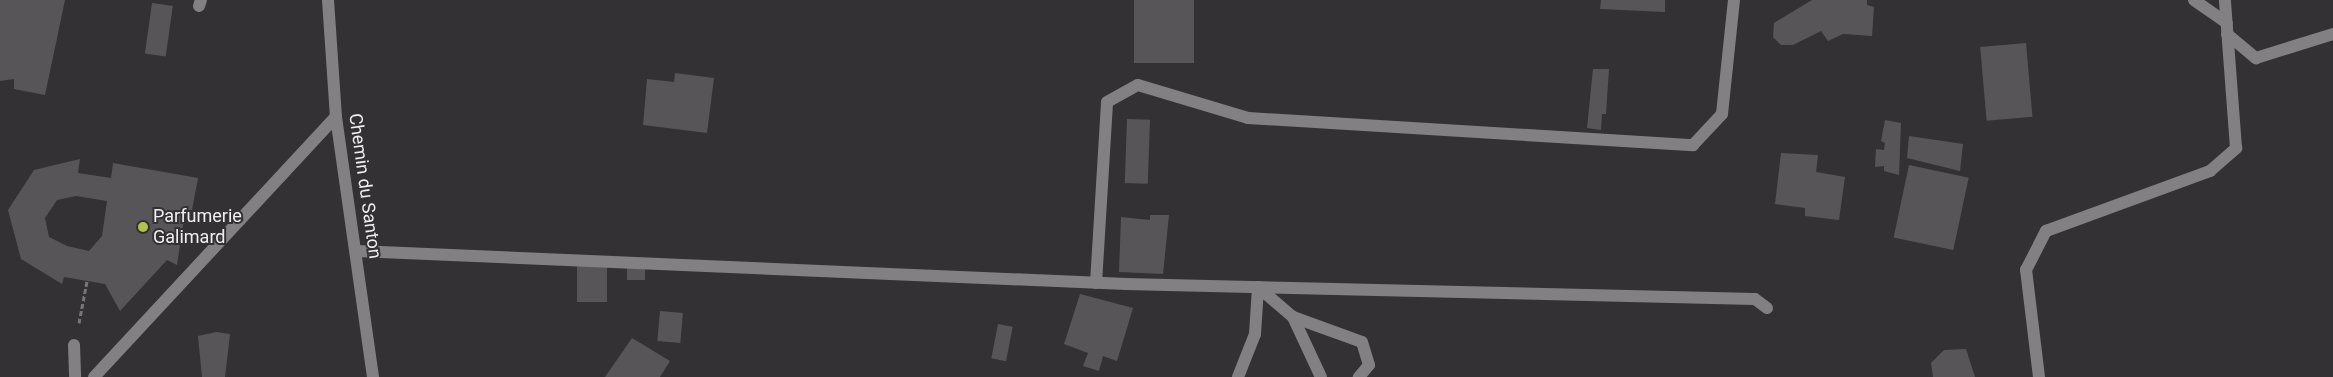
<!DOCTYPE html>
<style>
body{margin:0}
#map{position:relative;width:2333px;height:377px;overflow:hidden;background:#343134;font-family:Roboto,sans-serif}
div>[style]{position:absolute}
.building>*{inset:0;background:#585558;transform-origin:0 0}
.path>*{height:3px;margin-top:-1.5px;transform-origin:0;background:repeating-linear-gradient(90deg,#787578 0 5px,transparent 0 7.5px)}
.minor>*{height:12px;margin:-6px;padding:0 6px;transform-origin:6px;border-radius:6px;background:#828082}
.dots>*{width:14px;height:14px;translate:-50% -50%;box-sizing:border-box;border:2px solid #343134;border-radius:50%}
span{translate:-50% -50%;white-space:nowrap;text-align:center;line-height:1.15;-webkit-text-stroke:4px #343134;paint-order:stroke}
.street-label{font-size:18px;color:#f0eef0}
.poi-label{font-size:18px;color:#f0eef0}
.left{translate:0 -50%;text-align:left}
</style>
<div id="map">
<div class="building">
<i style="clip-path:polygon(0 0,65px 0,45px 95px,14px 89px,14px 79px,0 81px)"></i>
<i style="left:1134px;top:0;width:60px;height:63px"></i>
<i style="clip-path:polygon(1601px 0,1665px 0,1665px 12px,1600px 9px)"></i>
<i style="clip-path:polygon(1812px 0,1867px 0,1867px 5px,1874px 7px,1872px 36px,1843px 34px,1828px 41px,1821px 31px,1793px 45px,1781px 45px,1773px 37px,1774px 23px)"></i>
<i style="left:152px;top:3px;width:21px;height:51px;rotate:8deg"></i>
<i style="left:2026px;top:43px;width:74px;height:46px;rotate:85deg"></i>
<i style="clip-path:polygon(1593px 69px,1609px 69px,1606px 114px,1602px 114px,1601px 130px,1587px 128px)"></i>
<i style="clip-path:polygon(675px 73px,714px 78px,707px 133px,643px 125px,647px 79px,674px 82px)"></i>
<i style="left:1127px;top:119px;width:23px;height:64px;rotate:2deg"></i>
<i style="clip-path:polygon(1885px 120px,1901px 123px,1899px 175px,1884px 171px,1884px 166px,1875px 167px,1876px 149px,1884px 150px,1885px 143px,1881px 141px)"></i>
<i style="clip-path:polygon(1909px 136px,1963px 144px,1960px 171px,1907px 158px)"></i>
<i style="clip-path:polygon(1781px 153px,1818px 155px,1816px 172px,1845px 177px,1839px 220px,1805px 216px,1805px 208px,1775px 204px)"></i>
<i style="clip-path:polygon(evenodd,80px 159px,78px 173px,111px 178px,113px 163px,198px 178px,192px 210px,185px 212px,177px 265px,167px 260px,120px 311px,105px 284px,64px 277px,62px 284px,21px 259px,8px 210px,34px 170px,80px 159px,76px 196px,107px 201px,102px 236px,89px 251px,67px 246px,49px 237px,45px 218px,57px 200px,76px 196px)"></i>
<i style="left:1909px;top:165px;width:61px;height:74px;rotate:12deg"></i>
<i style="clip-path:polygon(1150px 215px,1169px 215px,1163px 274px,1119px 272px,1121px 217px,1150px 220px)"></i>
<i style="left:607px;top:266px;width:36px;height:30px;rotate:90deg"></i>
<i style="left:627px;top:266px;width:18px;height:14px"></i>
<i style="clip-path:polygon(1080px 294px,1133px 308px,1117px 361px,1103px 356px,1099px 371px,1083px 366px,1088px 353px,1064px 344px)"></i>
<i style="left:660px;top:311px;width:23px;height:30px;rotate:5deg"></i>
<i style="left:998px;top:324px;width:15px;height:35px;rotate:11deg"></i>
<i style="clip-path:polygon(216px 332px,230px 334px,225px 377px,202px 377px,198px 336px)"></i>
<i style="clip-path:polygon(632px 338px,670px 361px,660px 377px,605px 377px)"></i>
<i style="clip-path:polygon(1966px 349px,1975px 377px,1933px 377px,1931px 363px,1944px 350px)"></i>
</div>
<div class="path">
<i style="left:79px;top:323px;width:43px;rotate:-79.2deg"></i>
</div>
<div class="minor">
<i style="left:328px;top:0;width:117px;rotate:86.1deg"></i>
<i style="left:336px;top:117px;width:263px;rotate:81.9deg"></i>
<i style="left:2194px;top:0;width:40px;rotate:34.9deg"></i>
<i style="left:199px;top:6px;width:6px;rotate:-72deg"></i>
<i style="left:2227px;top:34px;width:38px;rotate:40deg"></i>
<i style="left:2256px;top:58px;width:81px;rotate:-17.3deg"></i>
<i style="left:357px;top:251px;width:770px;rotate:2.46deg"></i>
<i style="left:1126px;top:284px;width:629px;rotate:1.37deg"></i>
<i style="left:1755px;top:299px;width:15px;rotate:37deg"></i>
<i style="left:1096px;top:283px;width:181px;rotate:-86.5deg"></i>
<i style="left:1107px;top:102px;width:35px;rotate:-29deg"></i>
<i style="left:1138px;top:85px;width:115px;rotate:16.7deg"></i>
<i style="left:1248px;top:118px;width:446px;rotate:3.5deg"></i>
<i style="left:1693px;top:145px;width:42px;rotate:-46.9deg"></i>
<i style="left:1722px;top:114px;width:115px;rotate:-84deg"></i>
<i style="left:1258px;top:287px;width:46px;rotate:40.6deg"></i>
<i style="left:1293px;top:317px;width:66px;rotate:65deg"></i>
<i style="left:1293px;top:317px;width:73px;rotate:19.9deg"></i>
<i style="left:1362px;top:342px;width:24px;rotate:73deg"></i>
<i style="left:1369px;top:365px;width:16px;rotate:130deg"></i>
<i style="left:74px;top:345px;width:32px;rotate:88deg"></i>
<i style="left:94px;top:377px;width:355px;rotate:-47.1deg"></i>
<i style="left:1238px;top:377px;width:46px;rotate:-68.4deg"></i>
<i style="left:1255px;top:334px;width:47px;rotate:-86.3deg"></i>
<i style="left:2039px;top:377px;width:108px;rotate:-96.9deg"></i>
<i style="left:2026px;top:270px;width:44px;rotate:-62.9deg"></i>
<i style="left:2046px;top:231px;width:175px;rotate:-20.1deg"></i>
<i style="left:2210px;top:171px;width:35px;rotate:-41deg"></i>
<i style="left:2236px;top:148px;width:148px;rotate:-94.3deg"></i>
</div>
<div class="dots">
<i style="left:143px;top:227px;background:#b2c34c"></i>
</div>
<div class="street-label">
<span style="left:365px;top:186px;rotate:82deg">Chemin du Santon</span>
</div>
<div class="poi-label">
<span class="left" style="left:153px;top:227px">Parfumerie<br>Galimard</span>
</div>
</div>
